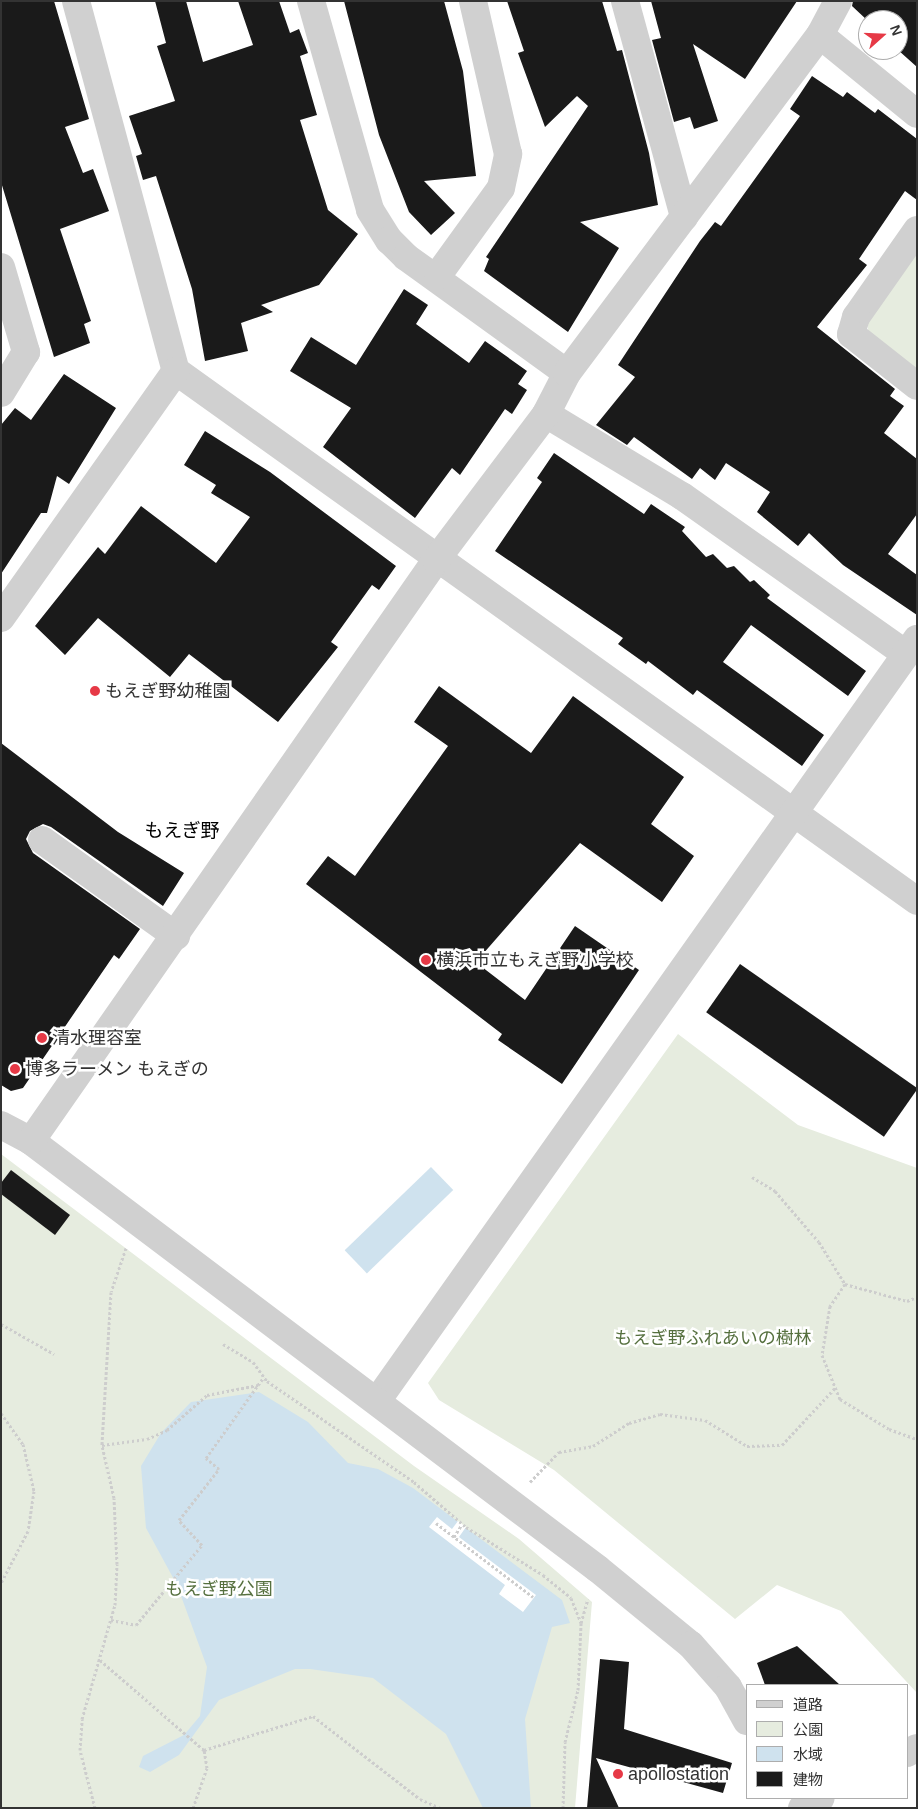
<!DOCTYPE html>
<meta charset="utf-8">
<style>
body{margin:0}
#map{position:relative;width:918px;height:1809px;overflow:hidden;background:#fff;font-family:Helvetica,"Noto Sans JP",sans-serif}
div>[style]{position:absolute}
.green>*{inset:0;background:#e6ecdf}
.water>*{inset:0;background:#cfe2ee;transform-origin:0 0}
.pier>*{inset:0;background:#fff}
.building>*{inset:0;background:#1a1a1a;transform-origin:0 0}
.path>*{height:3px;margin-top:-1.5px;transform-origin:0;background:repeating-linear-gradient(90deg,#cdcdcd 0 2.5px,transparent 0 5px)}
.minor>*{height:28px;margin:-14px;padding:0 14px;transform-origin:14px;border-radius:14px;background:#d0d0d0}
.tertiary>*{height:28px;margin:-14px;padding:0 14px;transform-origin:14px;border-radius:14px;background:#d0d0d0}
.dots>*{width:14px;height:14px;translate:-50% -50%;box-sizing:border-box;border:2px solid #fff;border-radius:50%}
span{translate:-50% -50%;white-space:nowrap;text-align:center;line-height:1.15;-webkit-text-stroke:5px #fff;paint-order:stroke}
.poi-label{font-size:18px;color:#333}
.left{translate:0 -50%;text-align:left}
.park-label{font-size:18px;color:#56703f}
.neighbourhood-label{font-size:19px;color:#000}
.frame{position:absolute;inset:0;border:2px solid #333;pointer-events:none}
.legend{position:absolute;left:746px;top:1684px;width:162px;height:115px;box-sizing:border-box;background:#fff;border:1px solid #adadad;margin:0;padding:6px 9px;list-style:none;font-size:15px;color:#333}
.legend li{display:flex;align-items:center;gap:10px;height:25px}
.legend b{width:25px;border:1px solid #adadad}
.north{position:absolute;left:858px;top:10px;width:50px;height:50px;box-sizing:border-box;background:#fff;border:1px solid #adadad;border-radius:50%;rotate:70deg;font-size:14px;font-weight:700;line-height:20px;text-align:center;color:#333}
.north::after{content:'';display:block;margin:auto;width:18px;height:22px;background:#e63946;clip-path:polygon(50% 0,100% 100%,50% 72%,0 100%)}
</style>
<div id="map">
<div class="green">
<i style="clip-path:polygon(917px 247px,917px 379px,869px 338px,867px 319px)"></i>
<i style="clip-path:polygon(678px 1034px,798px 1125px,917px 1168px,917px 1693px,841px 1611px,777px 1585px,735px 1619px,554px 1470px,439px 1400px,428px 1383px)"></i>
<i style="clip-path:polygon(1px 1154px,414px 1466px,519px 1539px,592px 1602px,575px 1808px,1px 1808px)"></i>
</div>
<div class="water">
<i style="left:431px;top:1167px;width:32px;height:120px;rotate:46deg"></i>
<i style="clip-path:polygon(259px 1392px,308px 1422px,348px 1463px,378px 1469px,413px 1488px,562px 1600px,570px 1623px,552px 1627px,525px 1719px,531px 1808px,483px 1808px,446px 1734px,373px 1678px,310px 1669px,295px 1669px,219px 1700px,179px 1755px,150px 1772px,139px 1767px,143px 1756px,184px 1735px,200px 1716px,207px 1667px,177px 1585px,146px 1528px,141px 1466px,161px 1433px,191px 1402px)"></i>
</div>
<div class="pier">
<i style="clip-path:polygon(437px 1517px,452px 1529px,458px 1521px,466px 1527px,459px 1537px,536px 1595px,523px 1612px,499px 1594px,505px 1585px,429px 1527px)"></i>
</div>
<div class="building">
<i style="clip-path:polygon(1px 1px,54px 1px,89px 119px,65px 127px,83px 173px,93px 169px,109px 211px,60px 229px,91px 321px,84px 324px,90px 343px,54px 357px,1px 182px)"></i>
<i style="clip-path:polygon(155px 1px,186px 1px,203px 62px,253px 45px,238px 1px,279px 1px,290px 33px,299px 29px,308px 53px,300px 56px,317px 115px,300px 120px,328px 210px,358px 234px,319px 285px,261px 305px,273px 312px,241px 323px,248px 351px,205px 361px,192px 289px,156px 176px,143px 180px,136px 156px,142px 154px,129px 116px,175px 101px,157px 46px,166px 43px)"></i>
<i style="clip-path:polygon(344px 1px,444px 1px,463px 71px,476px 176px,424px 181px,455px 213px,431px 235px,409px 212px,379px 135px)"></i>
<i style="clip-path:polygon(507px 1px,602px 1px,617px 51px,622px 50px,649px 153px,658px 205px,580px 222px,619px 248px,568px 332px,484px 271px,489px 259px,486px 257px,588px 106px,577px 96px,545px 127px,518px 53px,524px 51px)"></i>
<i style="clip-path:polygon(651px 1px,797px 1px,745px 79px,693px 44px,718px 121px,694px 129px,690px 117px,674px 122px,652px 40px,661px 38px)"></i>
<i style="clip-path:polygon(853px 1px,917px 1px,917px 67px,898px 50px,898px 20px,868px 21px,852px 6px)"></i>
<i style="clip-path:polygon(812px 76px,843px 97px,847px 92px,875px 113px,878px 109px,917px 139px,917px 200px,905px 191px,859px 259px,867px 265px,817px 327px,895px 389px,890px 396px,904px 406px,884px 433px,917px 459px,917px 514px,888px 554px,917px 575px,917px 615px,843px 565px,809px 533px,798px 546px,757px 512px,770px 492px,726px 463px,715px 480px,700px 468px,692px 479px,634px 437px,627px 445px,596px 425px,635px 377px,618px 365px,700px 241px,715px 222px,721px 226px,800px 116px,790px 109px)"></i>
<i style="clip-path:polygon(404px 289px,428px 305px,416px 324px,469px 363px,485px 341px,527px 371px,518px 384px,527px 390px,512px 414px,505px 409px,460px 475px,452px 468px,415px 518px,323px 447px,351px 408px,290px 371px,311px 337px,356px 365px)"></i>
<i style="clip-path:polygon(64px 374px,116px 408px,69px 484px,57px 476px,47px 513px,41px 513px,1px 574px,1px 425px,15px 408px,31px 420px)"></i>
<i style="clip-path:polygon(205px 431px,270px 472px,396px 566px,379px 590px,372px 585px,331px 642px,338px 647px,278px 722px,189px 654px,170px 677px,98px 618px,65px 655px,35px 626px,98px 547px,105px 554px,141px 506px,216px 563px,250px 517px,211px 493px,216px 485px,184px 465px)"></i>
<i style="clip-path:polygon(554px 453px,644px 514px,651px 504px,685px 527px,682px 531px,706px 557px,713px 554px,727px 568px,734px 566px,750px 582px,754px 580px,770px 595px,767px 598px,866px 671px,848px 696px,751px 625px,723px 662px,824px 735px,802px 766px,697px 690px,693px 695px,648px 661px,646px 664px,618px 644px,623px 638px,495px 551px,542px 482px,537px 478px)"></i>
<i style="clip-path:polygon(439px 686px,531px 753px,573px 696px,684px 777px,651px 824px,694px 856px,662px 902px,580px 843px,482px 955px,488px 960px,482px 967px,525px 1000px,575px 926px,639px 970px,562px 1084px,498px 1040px,502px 1034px,306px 884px,328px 856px,355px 876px,448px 746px,414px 722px)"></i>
<i style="clip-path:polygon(1px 743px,118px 832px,184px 873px,163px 906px,51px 827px,43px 824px,30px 831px,26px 839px,33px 853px,140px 929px,119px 959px,114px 955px,23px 1088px,11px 1091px,1px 1085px)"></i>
<i style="left:740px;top:964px;width:217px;height:59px;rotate:35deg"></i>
<i style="clip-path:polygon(11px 1170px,70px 1215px,55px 1235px,1px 1194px,1px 1183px)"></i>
<i style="clip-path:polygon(797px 1646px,840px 1685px,765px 1685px,757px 1663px)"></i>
<i style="clip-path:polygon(600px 1659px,629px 1662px,624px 1729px,732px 1763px,723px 1793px,596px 1758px,619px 1808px,587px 1808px)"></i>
</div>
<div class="path">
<i style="left:752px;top:1177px;width:27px;rotate:31deg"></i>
<i style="left:775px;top:1191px;width:67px;rotate:49.2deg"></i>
<i style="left:819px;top:1242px;width:49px;rotate:58.2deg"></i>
<i style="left:845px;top:1284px;width:64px;rotate:15.3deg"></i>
<i style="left:907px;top:1301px;width:11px;rotate:-22deg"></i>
<i style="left:126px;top:1248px;width:46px;rotate:108.8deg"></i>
<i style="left:111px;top:1292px;width:153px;rotate:93.4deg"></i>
<i style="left:102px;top:1445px;width:45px;rotate:-7.6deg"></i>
<i style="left:147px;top:1439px;width:22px;rotate:-24deg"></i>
<i style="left:167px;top:1430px;width:53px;rotate:-41.2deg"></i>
<i style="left:207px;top:1395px;width:52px;rotate:-11.1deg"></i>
<i style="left:258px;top:1385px;width:10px;rotate:-53deg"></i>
<i style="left:845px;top:1284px;width:27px;rotate:124deg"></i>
<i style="left:830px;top:1306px;width:50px;rotate:99.3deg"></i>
<i style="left:822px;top:1355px;width:48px;rotate:67.8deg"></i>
<i style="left:840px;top:1399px;width:57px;rotate:31.5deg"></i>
<i style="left:889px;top:1429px;width:30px;rotate:20deg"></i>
<i style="left:1px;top:1324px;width:61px;rotate:29.5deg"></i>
<i style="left:223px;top:1344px;width:35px;rotate:31deg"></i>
<i style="left:253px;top:1362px;width:24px;rotate:54deg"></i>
<i style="left:267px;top:1381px;width:178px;rotate:34.5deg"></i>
<i style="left:414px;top:1482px;width:69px;rotate:40.9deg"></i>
<i style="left:466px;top:1527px;width:91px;rotate:31.9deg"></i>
<i style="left:543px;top:1575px;width:36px;rotate:39deg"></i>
<i style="left:571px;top:1598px;width:27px;rotate:68deg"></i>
<i style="left:1px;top:1413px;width:38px;rotate:55deg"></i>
<i style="left:23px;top:1444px;width:48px;rotate:76.8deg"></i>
<i style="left:34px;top:1491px;width:40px;rotate:98.5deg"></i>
<i style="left:28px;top:1531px;width:59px;rotate:117.4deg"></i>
<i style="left:530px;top:1482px;width:42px;rotate:-46deg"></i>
<i style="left:559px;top:1452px;width:35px;rotate:-10deg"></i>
<i style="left:593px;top:1446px;width:43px;rotate:-32.6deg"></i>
<i style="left:629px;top:1423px;width:32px;rotate:-16deg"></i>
<i style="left:660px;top:1414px;width:45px;rotate:7.6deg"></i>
<i style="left:705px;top:1420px;width:49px;rotate:31.8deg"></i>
<i style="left:747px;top:1446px;width:35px;rotate:-2deg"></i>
<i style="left:782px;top:1445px;width:78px;rotate:-47.1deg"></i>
<i style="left:436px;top:1523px;width:122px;rotate:37.3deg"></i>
<i style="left:454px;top:1537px;width:15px;rotate:-58deg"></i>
<i style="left:111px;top:1620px;width:25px;rotate:11deg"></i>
<i style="left:136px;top:1625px;width:104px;rotate:-50.5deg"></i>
<i style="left:202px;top:1545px;width:34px;rotate:-133deg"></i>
<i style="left:179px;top:1520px;width:65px;rotate:-51.9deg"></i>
<i style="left:219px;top:1469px;width:17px;rotate:-140deg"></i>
<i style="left:206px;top:1458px;width:90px;rotate:-54.5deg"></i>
<i style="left:100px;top:1660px;width:138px;rotate:40.9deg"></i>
<i style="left:95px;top:1808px;width:60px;rotate:-104.5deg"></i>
<i style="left:80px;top:1750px;width:31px;rotate:-86deg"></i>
<i style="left:82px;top:1719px;width:119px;rotate:-73.9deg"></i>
<i style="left:115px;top:1605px;width:41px;rotate:-87.2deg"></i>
<i style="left:117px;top:1564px;width:66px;rotate:-92.6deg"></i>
<i style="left:114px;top:1498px;width:54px;rotate:-102.8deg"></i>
<i style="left:193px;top:1808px;width:42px;rotate:-70.7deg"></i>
<i style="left:207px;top:1768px;width:18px;rotate:-99deg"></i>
<i style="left:204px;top:1750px;width:114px;rotate:-17.3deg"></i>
<i style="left:313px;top:1716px;width:135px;rotate:37.8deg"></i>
<i style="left:420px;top:1799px;width:22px;rotate:24deg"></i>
<i style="left:563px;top:1808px;width:66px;rotate:-88.3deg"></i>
<i style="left:565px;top:1742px;width:54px;rotate:-76deg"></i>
<i style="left:578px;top:1690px;width:67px;rotate:-87.4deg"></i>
<i style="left:581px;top:1623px;width:25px;rotate:-74deg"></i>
</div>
<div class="minor">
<i style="left:76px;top:1px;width:383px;rotate:74.9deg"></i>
<i style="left:176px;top:371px;width:911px;rotate:35.57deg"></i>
<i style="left:311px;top:1px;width:217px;rotate:74.2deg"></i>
<i style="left:370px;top:210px;width:36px;rotate:58deg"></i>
<i style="left:389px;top:240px;width:24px;rotate:45deg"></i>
<i style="left:406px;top:257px;width:198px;rotate:35.8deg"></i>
<i style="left:625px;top:1px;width:224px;rotate:74.7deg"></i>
<i style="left:820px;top:35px;width:125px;rotate:39.2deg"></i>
<i style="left:917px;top:230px;width:106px;rotate:125deg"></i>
<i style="left:856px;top:317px;width:18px;rotate:106deg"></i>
<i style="left:851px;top:334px;width:84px;rotate:38.2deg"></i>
<i style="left:1px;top:267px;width:89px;rotate:73.6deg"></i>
<i style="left:26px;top:352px;width:48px;rotate:121.4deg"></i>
<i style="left:438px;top:275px;width:107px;rotate:-54.1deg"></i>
<i style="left:501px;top:188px;width:35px;rotate:-78deg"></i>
<i style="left:508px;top:154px;width:157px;rotate:-102.9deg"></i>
<i style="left:546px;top:414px;width:159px;rotate:31.1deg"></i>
<i style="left:682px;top:496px;width:274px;rotate:35.2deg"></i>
<i style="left:1px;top:618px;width:303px;rotate:-54.7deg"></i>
<i style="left:42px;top:840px;width:165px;rotate:35.6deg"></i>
<i style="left:377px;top:1401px;width:934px;rotate:-54.68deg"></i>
</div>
<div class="tertiary">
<i style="left:1px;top:1125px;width:34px;rotate:28deg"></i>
<i style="left:31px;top:1141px;width:710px;rotate:37.05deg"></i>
<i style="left:598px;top:1569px;width:120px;rotate:39.3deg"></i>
<i style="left:691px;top:1645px;width:56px;rotate:48.6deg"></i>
<i style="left:728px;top:1687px;width:39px;rotate:61deg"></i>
<i style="left:31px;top:1141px;width:708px;rotate:-55.12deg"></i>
<i style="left:436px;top:560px;width:183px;rotate:-53deg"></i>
<i style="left:546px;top:414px;width:46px;rotate:-62.9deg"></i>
<i style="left:567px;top:373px;width:422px;rotate:-53.2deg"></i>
<i style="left:820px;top:35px;width:38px;rotate:-62deg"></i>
<i style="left:907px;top:1753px;width:11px;rotate:-27deg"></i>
<i style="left:802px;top:1808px;width:21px;rotate:-28deg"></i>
</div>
<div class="dots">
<i style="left:95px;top:691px;background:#e63946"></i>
<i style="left:426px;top:960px;background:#e63946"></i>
<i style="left:42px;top:1038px;background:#e63946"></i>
<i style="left:15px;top:1069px;background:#e63946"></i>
<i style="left:618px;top:1774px;background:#e63946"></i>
</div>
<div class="poi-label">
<span class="left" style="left:105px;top:691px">もえぎ野幼稚園</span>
<span class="left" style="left:436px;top:960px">横浜市立もえぎ野小学校</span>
<span class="left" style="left:52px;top:1038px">清水理容室</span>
<span class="left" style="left:25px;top:1069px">博多ラーメン もえぎの</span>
<span class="left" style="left:628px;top:1774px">apollostation</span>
</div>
<div class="park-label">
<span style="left:713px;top:1338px">もえぎ野ふれあいの樹林</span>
<span style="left:219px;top:1589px">もえぎ野公園</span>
</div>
<div class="neighbourhood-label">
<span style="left:182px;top:831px">もえぎ野</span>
</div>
<div class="frame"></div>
<ul class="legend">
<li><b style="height:6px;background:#d0d0d0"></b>道路</li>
<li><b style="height:14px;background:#e6ecdf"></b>公園</li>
<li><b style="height:14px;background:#cfe2ee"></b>水域</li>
<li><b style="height:14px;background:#1a1a1a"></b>建物</li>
</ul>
<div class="north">N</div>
</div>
